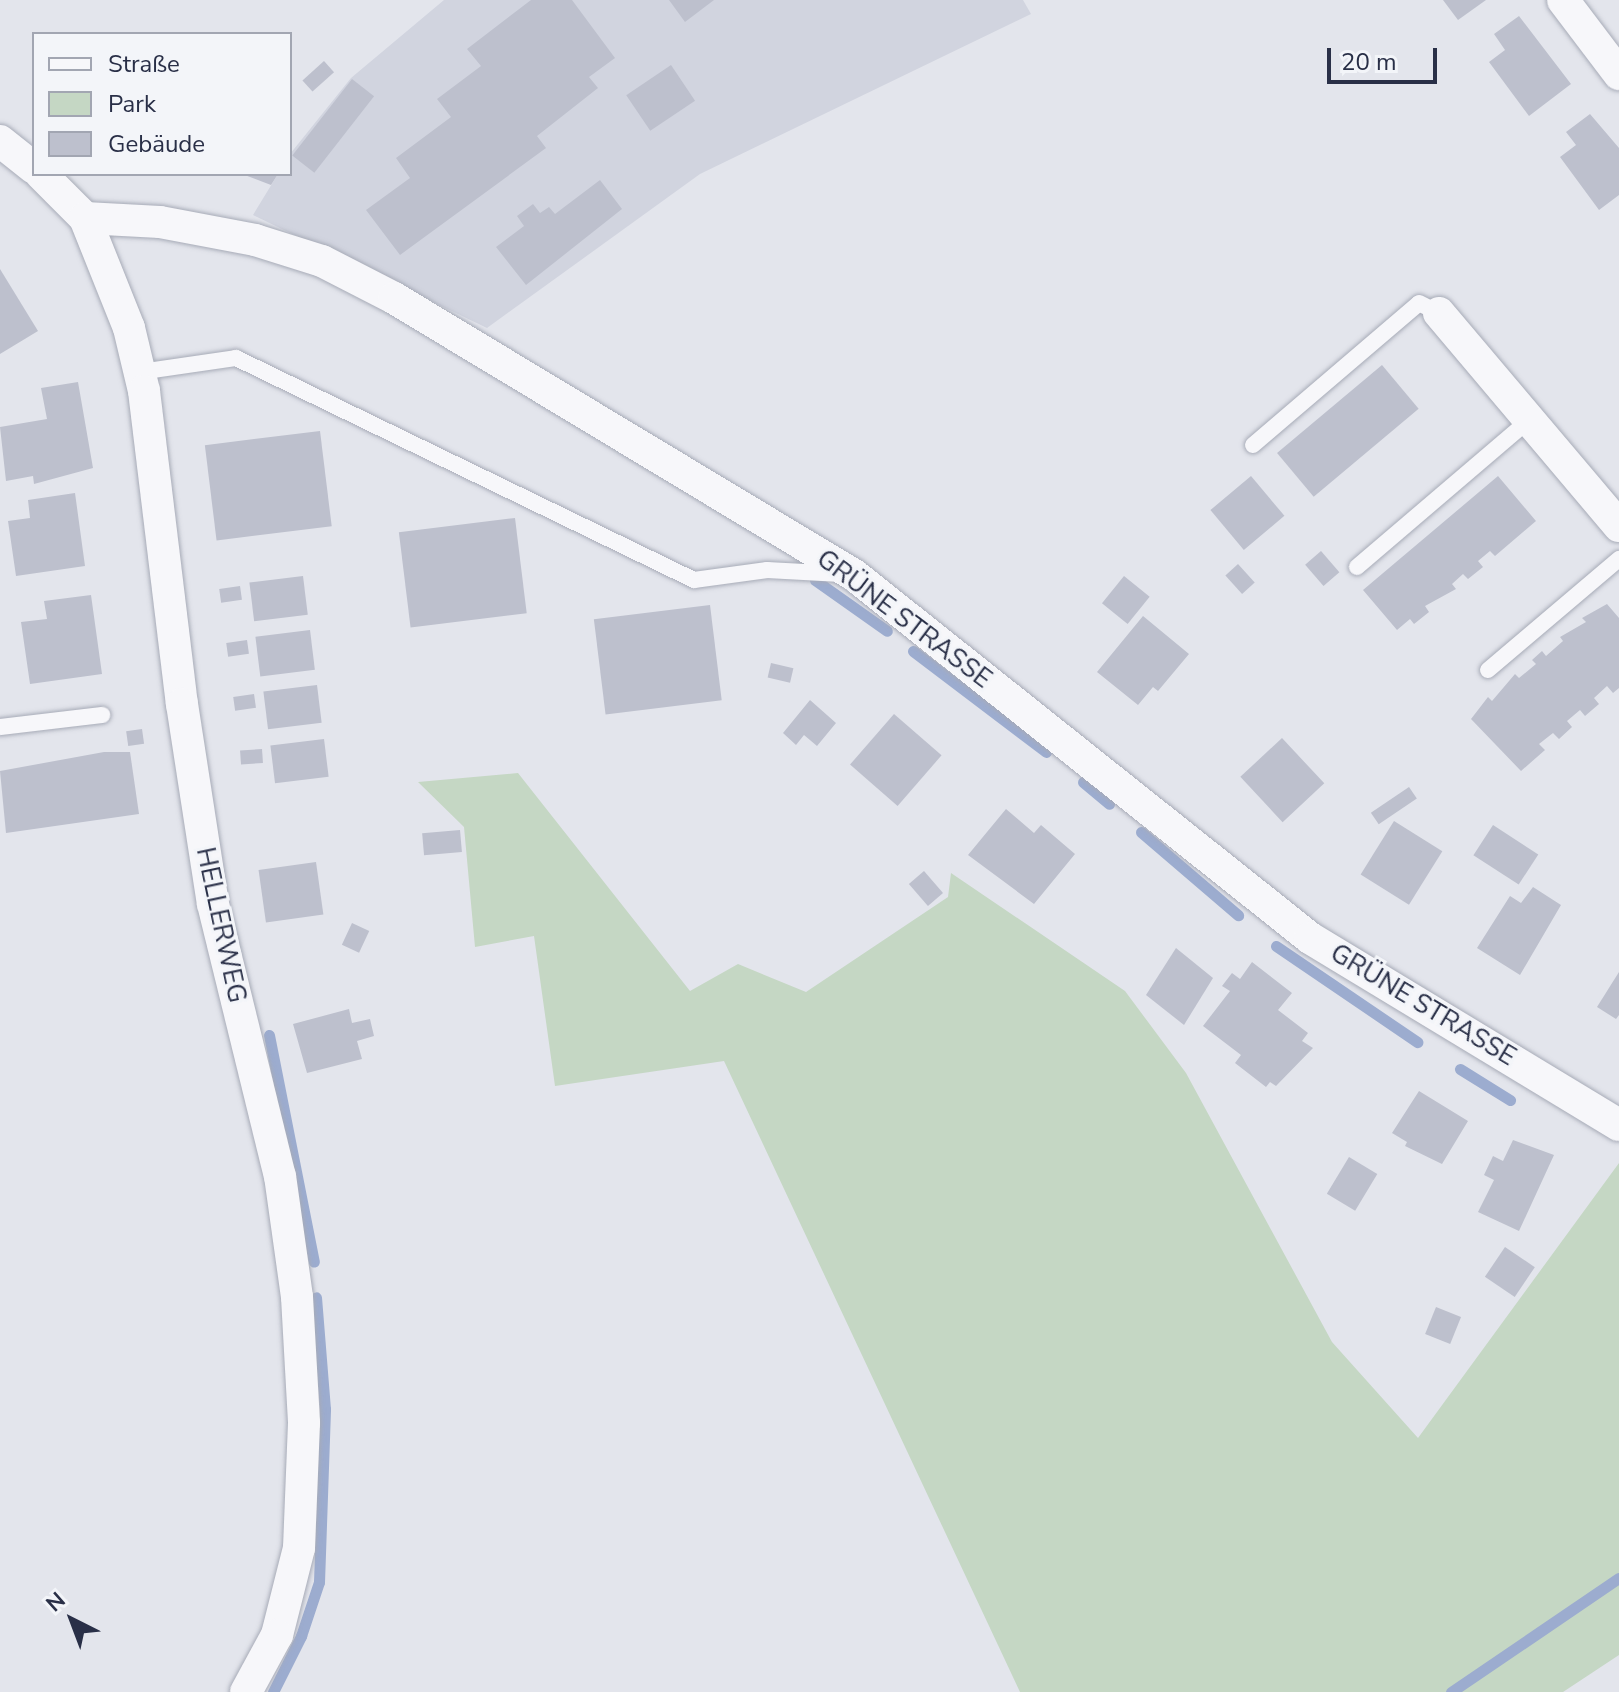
<!DOCTYPE html>
<meta charset="utf-8">
<style>
body{margin:0}
#map{position:relative;width:1619px;height:1692px;overflow:hidden;background:#e3e5ec;font-family:"Nunito Sans",sans-serif}
div>[style]{position:absolute}
.built>*{inset:0;background:#d1d4df}
.green>*{inset:0;background:#c5d7c4}
.stream>*{height:11px;margin:-5.5px;padding:0 5.5px;transform-origin:5.5px;border-radius:5.5px;background:#9caccf}
.building>*{inset:0;background:#bdc0cd;transform-origin:0 0}
.roads{filter:drop-shadow(0 0 2px #a7abb7) drop-shadow(0 0 2px #a7abb7)}
.service>*{height:16px;margin:-8px;padding:0 8px;transform-origin:8px;border-radius:8px;background:#f7f7fa}
.minor>*{height:32px;margin:-16px;padding:0 16px;transform-origin:16px;border-radius:16px;background:#f7f7fa}
span{translate:-50% -50%;white-space:nowrap;text-align:center;line-height:1.15;-webkit-text-stroke:6px #f3f5f9;paint-order:stroke}
.street-label{font-size:26px;color:#292f47}
.legend{position:absolute;left:32px;top:32px;width:260px;height:144px;box-sizing:border-box;background:#f3f5f9;border:2px solid #a2a6b2;margin:0;padding:10px 14px;list-style:none;font-size:24px;color:#292f47}
.legend li{display:flex;align-items:center;gap:16px;height:40px}
.legend b{width:40px;border:2px solid #a2a6b2}
.north{position:absolute;left:32px;top:1580px;width:80px;height:80px;-webkit-text-stroke:6px #f3f5f9;paint-order:stroke;rotate:318deg;font-size:22px;font-weight:700;line-height:32px;text-align:center;color:#292f47}
.north::after{content:'';display:block;margin:auto;width:28px;height:36px;background:#292f47;clip-path:polygon(50% 0,100% 100%,50% 72%,0 100%)}
.scale{position:absolute;left:1327px;top:48px;width:110px;height:36px;box-sizing:border-box;border:4px solid #292f47;border-top:0;padding-left:10px;font-size:24px;line-height:28px;white-space:nowrap;color:#292f47;-webkit-text-stroke:6px #f3f5f9;paint-order:stroke}
</style>
<div id="map">
<div class="built">
<i style="clip-path:polygon(444px 0,1023px 0,1031px 14px,700px 174px,487px 328px,253px 215px,278px 174px,290px 174px,290px 154px,351px 78px)"></i>
</div>
<div class="green">
<i style="clip-path:polygon(518px 773px,690px 991px,738px 964px,806px 992px,948px 897px,951px 873px,1125px 991px,1186px 1073px,1332px 1342px,1418px 1438px,1619px 1163px,1619px 1655px,1563px 1692px,1020px 1692px,724px 1061px,555px 1086px,534px 936px,475px 947px,464px 827px,418px 782px)"></i>
</div>
<div class="stream">
<i style="left:815px;top:580px;width:88px;rotate:35.3deg"></i>
<i style="left:913px;top:651px;width:167px;rotate:37.2deg"></i>
<i style="left:1083px;top:782px;width:34px;rotate:40deg"></i>
<i style="left:1141px;top:832px;width:128px;rotate:40.6deg"></i>
<i style="left:1276px;top:946px;width:171px;rotate:34.2deg"></i>
<i style="left:269px;top:1035px;width:231px;rotate:78.8deg"></i>
<i style="left:1460px;top:1069px;width:59px;rotate:31.8deg"></i>
<i style="left:273px;top:1692px;width:63px;rotate:-63.4deg"></i>
<i style="left:301px;top:1636px;width:57px;rotate:-71.6deg"></i>
<i style="left:319px;top:1582px;width:173px;rotate:-88deg"></i>
<i style="left:325px;top:1409px;width:112px;rotate:-94.6deg"></i>
<i style="left:1451px;top:1692px;width:203px;rotate:-34.2deg"></i>
</div>
<div class="building">
<i style="clip-path:polygon(531px 0,572px 0,615px 58px,589px 77px,598px 88px,537px 136px,546px 148px,400px 255px,366px 210px,410px 178px,396px 158px,451px 117px,437px 99px,481px 66px,467px 49px)"></i>
<i style="clip-path:polygon(669px 0,714px 0,685px 22px)"></i>
<i style="clip-path:polygon(1443px 0,1486px 0,1458px 20px)"></i>
<i style="clip-path:polygon(1519px 16px,1571px 84px,1529px 116px,1489px 62px,1505px 50px,1494px 34px)"></i>
<i style="left:324px;top:61px;width:15px;height:29px;rotate:48deg"></i>
<i style="left:671px;top:65px;width:43px;height:54px;rotate:56deg"></i>
<i style="left:352px;top:79px;width:28px;height:97px;rotate:38deg"></i>
<i style="clip-path:polygon(1590px 114px,1619px 148px,1619px 195px,1599px 210px,1560px 157px,1576px 145px,1566px 132px)"></i>
<i style="clip-path:polygon(242px 174px,278px 174px,271px 185px)"></i>
<i style="clip-path:polygon(600px 180px,622px 209px,526px 285px,496px 247px,524px 226px,517px 216px,533px 204px,540px 213px,549px 207px,555px 214px)"></i>
<i style="clip-path:polygon(0 269px,38px 331px,0 354px)"></i>
<i style="left:1382px;top:365px;width:57px;height:137px;rotate:50deg"></i>
<i style="clip-path:polygon(78px 382px,93px 468px,34px 484px,33px 476px,6px 481px,0 427px,47px 419px,41px 388px)"></i>
<i style="left:320px;top:431px;width:96px;height:116px;rotate:83deg"></i>
<i style="left:1251px;top:476px;width:52px;height:53px;rotate:50deg"></i>
<i style="clip-path:polygon(1498px 476px,1536px 521px,1495px 556px,1490px 551px,1478px 561px,1483px 567px,1468px 579px,1463px 574px,1452px 584px,1456px 589px,1425px 606px,1429px 612px,1414px 624px,1410px 619px,1397px 630px,1363px 590px)"></i>
<i style="clip-path:polygon(75px 493px,85px 566px,16px 576px,8px 521px,30px 518px,28px 500px)"></i>
<i style="left:515px;top:518px;width:96px;height:117px;rotate:83deg"></i>
<i style="left:1321px;top:551px;width:28px;height:21px;rotate:49deg"></i>
<i style="left:1238px;top:564px;width:25px;height:17px;rotate:48deg"></i>
<i style="left:303px;top:576px;width:39px;height:54px;rotate:83deg"></i>
<i style="left:1124px;top:576px;width:33px;height:35px;rotate:39deg"></i>
<i style="left:240px;top:586px;width:14px;height:21px;rotate:82deg"></i>
<i style="clip-path:polygon(91px 595px,102px 674px,30px 684px,21px 622px,47px 619px,44px 601px)"></i>
<i style="clip-path:polygon(1607px 604px,1619px 618px,1619px 688px,1613px 693px,1607px 686px,1594px 698px,1599px 704px,1585px 716px,1580px 710px,1567px 721px,1572px 727px,1559px 739px,1553px 733px,1539px 744px,1545px 750px,1521px 771px,1471px 719px,1488px 697px,1492px 701px,1515px 674px,1519px 678px,1536px 664px,1532px 660px,1542px 651px,1546px 656px,1563px 641px,1560px 637px,1586px 622px,1582px 618px)"></i>
<i style="left:710px;top:605px;width:96px;height:117px;rotate:83deg"></i>
<i style="clip-path:polygon(1143px 616px,1189px 654px,1158px 691px,1153px 687px,1138px 705px,1097px 672px)"></i>
<i style="left:310px;top:630px;width:40px;height:55px;rotate:83deg"></i>
<i style="left:247px;top:640px;width:14px;height:21px;rotate:82deg"></i>
<i style="left:771px;top:663px;width:23px;height:15px;rotate:13deg"></i>
<i style="left:317px;top:685px;width:38px;height:54px;rotate:83deg"></i>
<i style="left:254px;top:694px;width:14px;height:21px;rotate:82deg"></i>
<i style="clip-path:polygon(810px 700px,836px 723px,817px 746px,804px 735px,796px 745px,783px 733px)"></i>
<i style="left:894px;top:714px;width:63px;height:67px;rotate:41deg"></i>
<i style="left:142px;top:729px;width:15px;height:16px;rotate:82deg"></i>
<i style="left:1282px;top:738px;width:62px;height:57px;rotate:47deg"></i>
<i style="left:324px;top:739px;width:38px;height:54px;rotate:83deg"></i>
<i style="left:262px;top:749px;width:14px;height:22px;rotate:86deg"></i>
<i style="clip-path:polygon(104px 752px,130px 752px,139px 814px,6px 833px,0 771px)"></i>
<i style="left:1409px;top:787px;width:14px;height:46px;rotate:56deg"></i>
<i style="clip-path:polygon(1006px 809px,1034px 833px,1041px 825px,1075px 854px,1034px 904px,968px 855px)"></i>
<i style="left:1394px;top:821px;width:57px;height:63px;rotate:32deg"></i>
<i style="left:1493px;top:825px;width:54px;height:36px;rotate:33deg"></i>
<i style="left:460px;top:830px;width:22px;height:38px;rotate:85deg"></i>
<i style="left:316px;top:862px;width:53px;height:58px;rotate:82deg"></i>
<i style="left:924px;top:871px;width:29px;height:20px;rotate:49deg"></i>
<i style="clip-path:polygon(1533px 887px,1561px 905px,1520px 975px,1477px 948px,1510px 896px,1521px 903px)"></i>
<i style="left:352px;top:923px;width:19px;height:24px;rotate:25deg"></i>
<i style="clip-path:polygon(1176px 948px,1213px 978px,1184px 1025px,1146px 995px)"></i>
<i style="clip-path:polygon(1252px 962px,1292px 993px,1278px 1010px,1308px 1033px,1302px 1041px,1313px 1048px,1276px 1086px,1270px 1082px,1266px 1087px,1235px 1063px,1241px 1055px,1203px 1026px,1230px 991px,1222px 986px,1232px 973px,1240px 979px)"></i>
<i style="clip-path:polygon(1619px 972px,1619px 1015px,1616px 1019px,1597px 1007px)"></i>
<i style="clip-path:polygon(349px 1009px,352px 1023px,370px 1019px,374px 1036px,357px 1041px,362px 1059px,307px 1073px,293px 1024px)"></i>
<i style="clip-path:polygon(1419px 1091px,1468px 1121px,1442px 1164px,1405px 1146px,1407px 1142px,1392px 1133px)"></i>
<i style="clip-path:polygon(1513px 1140px,1554px 1155px,1519px 1231px,1478px 1212px,1494px 1180px,1484px 1175px,1493px 1156px,1503px 1161px)"></i>
<i style="left:1349px;top:1157px;width:33px;height:43px;rotate:31deg"></i>
<i style="left:1505px;top:1247px;width:36px;height:36px;rotate:34deg"></i>
<i style="left:1436px;top:1307px;width:27px;height:29px;rotate:22deg"></i>
</div>
<div class="roads">
<div class="service">
<i style="left:140px;top:372px;width:97px;rotate:-8.3deg"></i>
<i style="left:236px;top:358px;width:509px;rotate:25.86deg"></i>
<i style="left:694px;top:580px;width:74px;rotate:-7.8deg"></i>
<i style="left:767px;top:570px;width:74px;rotate:3.1deg"></i>
<i style="left:1253px;top:445px;width:218px;rotate:-40.5deg"></i>
<i style="left:1419px;top:303px;width:22px;rotate:27deg"></i>
<i style="left:1357px;top:567px;width:226px;rotate:-40.5deg"></i>
<i style="left:1488px;top:670px;width:172px;rotate:-40.3deg"></i>
<i style="left:0;top:727px;width:103px;rotate:-6.7deg"></i>
</div>
<div class="minor">
<i style="left:1563px;top:0;width:93px;rotate:52.9deg"></i>
<i style="left:0;top:141px;width:43px;rotate:38.5deg"></i>
<i style="left:41px;top:174px;width:62px;rotate:45deg"></i>
<i style="left:85px;top:218px;width:118px;rotate:68.2deg"></i>
<i style="left:129px;top:328px;width:65px;rotate:76.6deg"></i>
<i style="left:144px;top:391px;width:315px;rotate:83.1deg"></i>
<i style="left:182px;top:704px;width:202px;rotate:81.2deg"></i>
<i style="left:213px;top:904px;width:280px;rotate:76.2deg"></i>
<i style="left:280px;top:1176px;width:122px;rotate:82deg"></i>
<i style="left:297px;top:1297px;width:126px;rotate:86.8deg"></i>
<i style="left:304px;top:1423px;width:125px;rotate:92.3deg"></i>
<i style="left:299px;top:1548px;width:90px;rotate:104.2deg"></i>
<i style="left:277px;top:1635px;width:65px;rotate:118.5deg"></i>
<i style="left:85px;top:218px;width:75px;rotate:3.1deg"></i>
<i style="left:160px;top:222px;width:97px;rotate:10.7deg"></i>
<i style="left:255px;top:240px;width:70px;rotate:17.4deg"></i>
<i style="left:322px;top:261px;width:81px;rotate:27.2deg"></i>
<i style="left:394px;top:298px;width:537px;rotate:31.06deg"></i>
<i style="left:854px;top:575px;width:583px;rotate:38.52deg"></i>
<i style="left:1310px;top:938px;width:361px;rotate:31.2deg"></i>
<i style="left:1439px;top:313px;width:279px;rotate:49.8deg"></i>
</div>
</div>
<div class="street-label">
<span style="left:904px;top:619px;rotate:37deg">GRÜNE STRASSE</span>
<span style="left:221px;top:925px;rotate:78deg">HELLERWEG</span>
<span style="left:1423px;top:1005px;rotate:31deg">GRÜNE STRASSE</span>
</div>
<ul class="legend">
<li><b style="height:10px;background:#f7f7fa"></b>Straße</li>
<li><b style="height:22px;background:#c5d7c4"></b>Park</li>
<li><b style="height:22px;background:#bdc0cd"></b>Gebäude</li>
</ul>
<div class="north">N</div>
<div class="scale">20 m</div>
</div>
